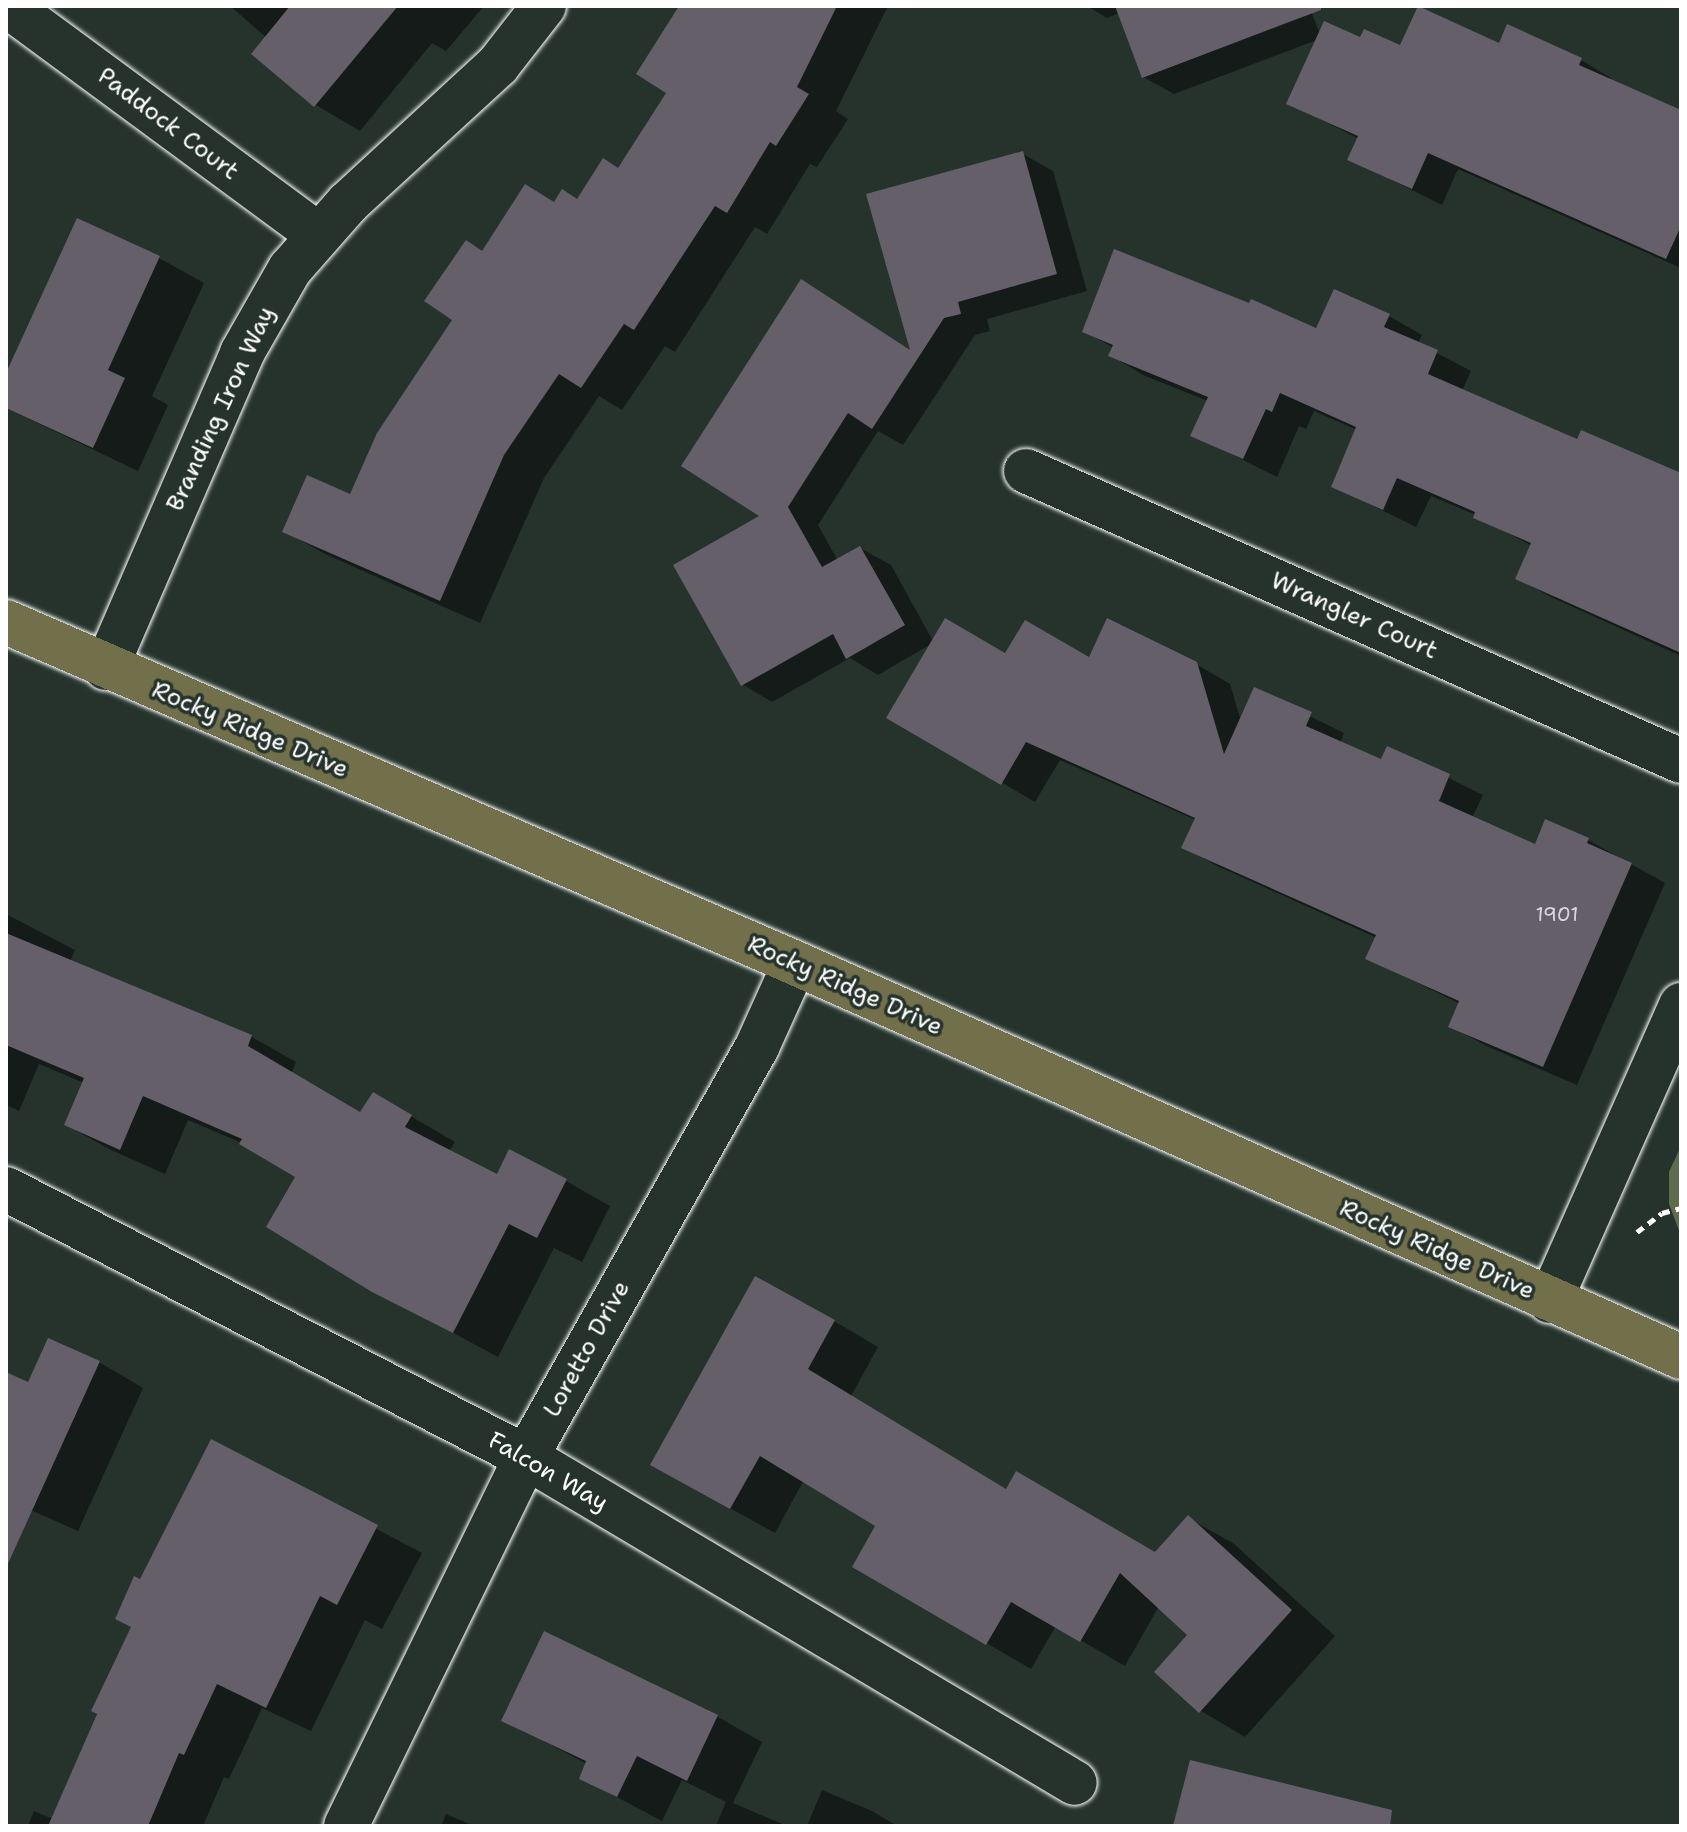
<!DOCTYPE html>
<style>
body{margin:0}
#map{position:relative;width:1687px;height:1832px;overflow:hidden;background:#26332d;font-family:"Shantell Sans",sans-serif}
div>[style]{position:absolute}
.green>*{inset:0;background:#5f6b4d}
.shadow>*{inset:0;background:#0007}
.building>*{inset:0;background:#655f6a}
.path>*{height:5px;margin-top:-2.5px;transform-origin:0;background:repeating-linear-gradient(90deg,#fff 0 8px,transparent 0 14px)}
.roads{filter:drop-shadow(0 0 2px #fff) drop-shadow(0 0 2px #fff)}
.minor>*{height:44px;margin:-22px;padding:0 22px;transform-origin:22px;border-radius:22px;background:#26332d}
.major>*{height:44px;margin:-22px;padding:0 22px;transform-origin:22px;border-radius:22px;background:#71704a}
span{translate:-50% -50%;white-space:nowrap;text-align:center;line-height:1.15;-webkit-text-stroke:7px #26332d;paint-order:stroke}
.number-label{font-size:20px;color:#d8d7da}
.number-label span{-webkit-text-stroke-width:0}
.street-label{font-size:24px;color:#fff}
.frame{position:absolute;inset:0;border:8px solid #fff;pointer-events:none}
</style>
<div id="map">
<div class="green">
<i style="clip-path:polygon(1681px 1146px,1681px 1236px,1669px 1204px,1669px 1172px)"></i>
</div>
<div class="shadow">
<i style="clip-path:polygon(230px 6px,484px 6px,446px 51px,432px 43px,360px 131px,316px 105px,254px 54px,267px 38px)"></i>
<i style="clip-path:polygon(681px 6px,888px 6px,836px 111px,848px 119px,817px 167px,810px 164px,767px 234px,755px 227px,675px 352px,665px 346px,622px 410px,599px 396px,544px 478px,480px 623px,325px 554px,285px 531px,351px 497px,455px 320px,483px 252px,555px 204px,578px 201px,619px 170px,668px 92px)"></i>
<i style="clip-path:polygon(1087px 6px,1309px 6px,1320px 34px,1402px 48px,1500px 46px,1581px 60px,1611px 78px,1610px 81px,1681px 112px,1681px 268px,1458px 169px,1442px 205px,1350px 159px,1359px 139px,1289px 103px,1317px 40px,1174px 94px,1143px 77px,1120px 13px,1107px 18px)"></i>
<i style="clip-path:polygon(1023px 154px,1053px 171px,1087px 291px,987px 319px,990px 331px,975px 335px,903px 445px,878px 431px,818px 525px,838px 561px,860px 548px,891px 565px,933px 641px,1006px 655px,1196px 664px,1230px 684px,1241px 721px,1255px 689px,1344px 733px,1340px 743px,1382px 762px,1388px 748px,1483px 795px,1472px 818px,1536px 846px,1588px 840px,1665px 883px,1577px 1085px,1484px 1045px,1451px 1026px,1460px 1004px,1368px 958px,1377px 938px,1217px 866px,1184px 847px,1196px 820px,1060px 760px,1035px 802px,889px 717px,931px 644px,878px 675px,850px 658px,772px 702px,742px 684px,763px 517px,683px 465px,912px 352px)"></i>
<i style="clip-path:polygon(78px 221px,159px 258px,204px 283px,152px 396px,168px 405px,138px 471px,6px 408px,6px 378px)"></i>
<i style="clip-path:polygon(1389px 316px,1422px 335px,1418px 343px,1471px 371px,1462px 391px,1578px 442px,1681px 476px,1681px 656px,1551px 597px,1518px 578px,1532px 546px,1476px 515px,1431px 496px,1416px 527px,1333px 486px,1357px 430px,1314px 411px,1306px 429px,1299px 426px,1277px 477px,1193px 435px,1208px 401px,1143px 375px,1110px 355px,1114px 348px,1084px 331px,1317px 331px)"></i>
<i style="clip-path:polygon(6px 914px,75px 950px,70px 962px,252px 1037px,296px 1062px,291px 1074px,361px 1115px,373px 1094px,455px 1142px,449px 1152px,498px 1177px,566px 1181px,610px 1206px,582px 1262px,554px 1248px,498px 1357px,373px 1290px,297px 1176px,242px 1143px,188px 1120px,165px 1174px,111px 1150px,66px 1125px,84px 1083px,39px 1064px,19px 1111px,6px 1105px)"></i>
<i style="clip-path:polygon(834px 1321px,878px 1347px,851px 1396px,1007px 1491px,1155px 1554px,1188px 1518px,1233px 1543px,1335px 1636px,1245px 1737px,1201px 1711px,1190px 1635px,1159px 1606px,1125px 1666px,1056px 1626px,1031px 1669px,854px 1566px,878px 1526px,804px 1480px,775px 1533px,697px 1490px)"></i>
<i style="clip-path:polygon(99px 1362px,143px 1388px,78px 1531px,6px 1499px,6px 1374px,30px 1385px)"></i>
<i style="clip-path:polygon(212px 1442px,422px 1553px,382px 1629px,365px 1620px,311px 1731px,262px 1708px,229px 1779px,224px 1777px,203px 1826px,28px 1826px,34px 1811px,53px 1819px,133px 1627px,141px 1582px)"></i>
<i style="clip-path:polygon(545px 1634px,718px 1717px,762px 1742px,733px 1803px,787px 1826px,716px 1826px,726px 1802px,682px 1780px,662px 1821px,581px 1778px,587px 1764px,504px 1720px)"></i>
<i style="clip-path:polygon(822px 1790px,872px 1811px,897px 1826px,807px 1826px)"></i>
<i style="clip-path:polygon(446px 1814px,474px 1826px,441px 1826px)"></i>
</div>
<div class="building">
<i style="clip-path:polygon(290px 6px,398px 6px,314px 107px,251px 54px)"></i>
<i style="clip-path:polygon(679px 6px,837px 6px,797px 87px,809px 94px,776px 146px,770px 142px,727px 213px,715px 206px,634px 330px,624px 324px,581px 388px,559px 374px,504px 455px,440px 601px,282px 532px,307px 475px,350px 494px,377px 433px,452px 320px,424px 301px,466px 240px,482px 251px,525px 184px,554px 202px,562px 189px,577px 199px,603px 158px,618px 168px,666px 93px,636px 74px)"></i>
<i style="clip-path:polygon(1115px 6px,1321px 6px,1321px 10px,1142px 78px)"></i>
<i style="clip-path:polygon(1418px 6px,1499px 43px,1507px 24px,1582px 58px,1579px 65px,1681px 110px,1681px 226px,1666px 259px,1428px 153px,1412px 189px,1347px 160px,1358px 136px,1286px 104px,1324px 21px,1360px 37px,1364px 29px,1400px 45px)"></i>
<i style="clip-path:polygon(1023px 151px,1057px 274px,958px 302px,961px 314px,944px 318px,872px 429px,848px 413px,788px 507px,822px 567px,860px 546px,905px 625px,846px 659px,833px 634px,741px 686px,673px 565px,759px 516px,681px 466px,801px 279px,910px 350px,866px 194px)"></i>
<i style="clip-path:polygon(77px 218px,160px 256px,108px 370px,125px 378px,93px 448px,6px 408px,6px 373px)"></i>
<i style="clip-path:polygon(1114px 249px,1249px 303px,1251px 299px,1316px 328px,1334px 289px,1390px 314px,1384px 327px,1438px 350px,1428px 374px,1577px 439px,1581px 430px,1681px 473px,1681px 653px,1515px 579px,1531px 543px,1473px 518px,1475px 512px,1397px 478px,1383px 510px,1331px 487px,1356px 427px,1280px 393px,1272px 412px,1266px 409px,1243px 459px,1190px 436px,1208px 397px,1108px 356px,1113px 345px,1082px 332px)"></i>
<i style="clip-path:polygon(945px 618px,1005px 653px,1025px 620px,1089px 657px,1107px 618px,1197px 662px,1224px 754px,1254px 687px,1312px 712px,1306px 726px,1381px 759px,1387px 746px,1450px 774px,1439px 801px,1535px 844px,1545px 819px,1589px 838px,1587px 843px,1632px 863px,1543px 1067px,1448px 1027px,1459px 1001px,1365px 959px,1376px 935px,1181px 848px,1195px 818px,1026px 742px,1001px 785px,886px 718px)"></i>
<i style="clip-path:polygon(6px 933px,252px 1035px,248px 1046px,360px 1112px,373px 1092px,412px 1115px,405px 1127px,497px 1174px,509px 1149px,567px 1179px,537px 1238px,509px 1224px,453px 1333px,372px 1292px,266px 1227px,295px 1177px,239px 1144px,242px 1139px,143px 1096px,120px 1150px,64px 1125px,84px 1078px,6px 1045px)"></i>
<i style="clip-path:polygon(755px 1276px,835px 1320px,808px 1369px,1006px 1489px,1016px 1471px,1155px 1552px,1188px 1515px,1292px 1610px,1199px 1713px,1154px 1672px,1187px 1635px,1120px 1573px,1080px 1642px,1011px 1602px,986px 1645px,852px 1567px,875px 1526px,760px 1456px,730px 1509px,650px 1465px)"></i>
<i style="clip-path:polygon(48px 1338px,100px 1361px,6px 1568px,6px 1372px,28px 1382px)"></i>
<i style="clip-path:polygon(211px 1439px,378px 1525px,337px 1605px,320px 1596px,266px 1708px,217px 1684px,184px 1755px,179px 1753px,148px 1826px,48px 1826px,97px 1714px,91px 1711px,131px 1627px,115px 1619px,134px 1576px,140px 1579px)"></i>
<i style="clip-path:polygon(544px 1631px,718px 1715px,687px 1781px,637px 1756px,617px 1797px,579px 1779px,586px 1761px,501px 1721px)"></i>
<i style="clip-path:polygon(1190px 1760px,1392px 1810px,1390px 1826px,1173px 1826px)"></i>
</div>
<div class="path">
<i style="left:1637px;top:1232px;width:31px;rotate:-37deg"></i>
<i style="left:1662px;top:1213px;width:20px;rotate:-15deg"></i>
</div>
<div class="roads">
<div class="minor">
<i style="left:19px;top:14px;width:370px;rotate:36.4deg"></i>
<i style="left:1026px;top:471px;width:716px;rotate:23.88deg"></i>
<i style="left:106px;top:668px;width:343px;rotate:-66.6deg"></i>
<i style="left:242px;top:353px;width:97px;rotate:-60.3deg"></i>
<i style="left:290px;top:269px;width:88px;rotate:-48.7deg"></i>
<i style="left:348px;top:203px;width:204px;rotate:-42.6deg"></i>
<i style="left:498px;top:65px;width:75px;rotate:-52.1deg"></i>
<i style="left:6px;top:1189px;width:585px;rotate:27.27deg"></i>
<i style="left:526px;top:1457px;width:638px;rotate:30.7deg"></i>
<i style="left:1550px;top:1301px;width:324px;rotate:-66.1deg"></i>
<i style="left:346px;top:1826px;width:411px;rotate:-64deg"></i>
<i style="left:526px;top:1457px;width:471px;rotate:-60.6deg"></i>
<i style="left:757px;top:1047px;width:92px;rotate:-65.7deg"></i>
</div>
<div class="major">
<i style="left:6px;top:622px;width:860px;rotate:23.37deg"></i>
<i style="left:795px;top:963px;width:970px;rotate:23.97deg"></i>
</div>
</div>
<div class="number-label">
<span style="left:1557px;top:914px">1901</span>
</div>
<div class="street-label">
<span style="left:168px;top:124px;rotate:37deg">Paddock Court</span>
<span style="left:221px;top:409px;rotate:-65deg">Branding Iron Way</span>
<span style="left:1354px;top:616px;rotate:24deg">Wrangler Court</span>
<span style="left:250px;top:730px;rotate:23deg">Rocky Ridge Drive</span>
<span style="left:845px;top:986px;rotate:24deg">Rocky Ridge Drive</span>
<span style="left:1437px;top:1250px;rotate:24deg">Rocky Ridge Drive</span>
<span style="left:587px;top:1349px;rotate:-61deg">Loretto Drive</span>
<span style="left:548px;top:1472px;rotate:30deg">Falcon Way</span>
</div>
<div class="frame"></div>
</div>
